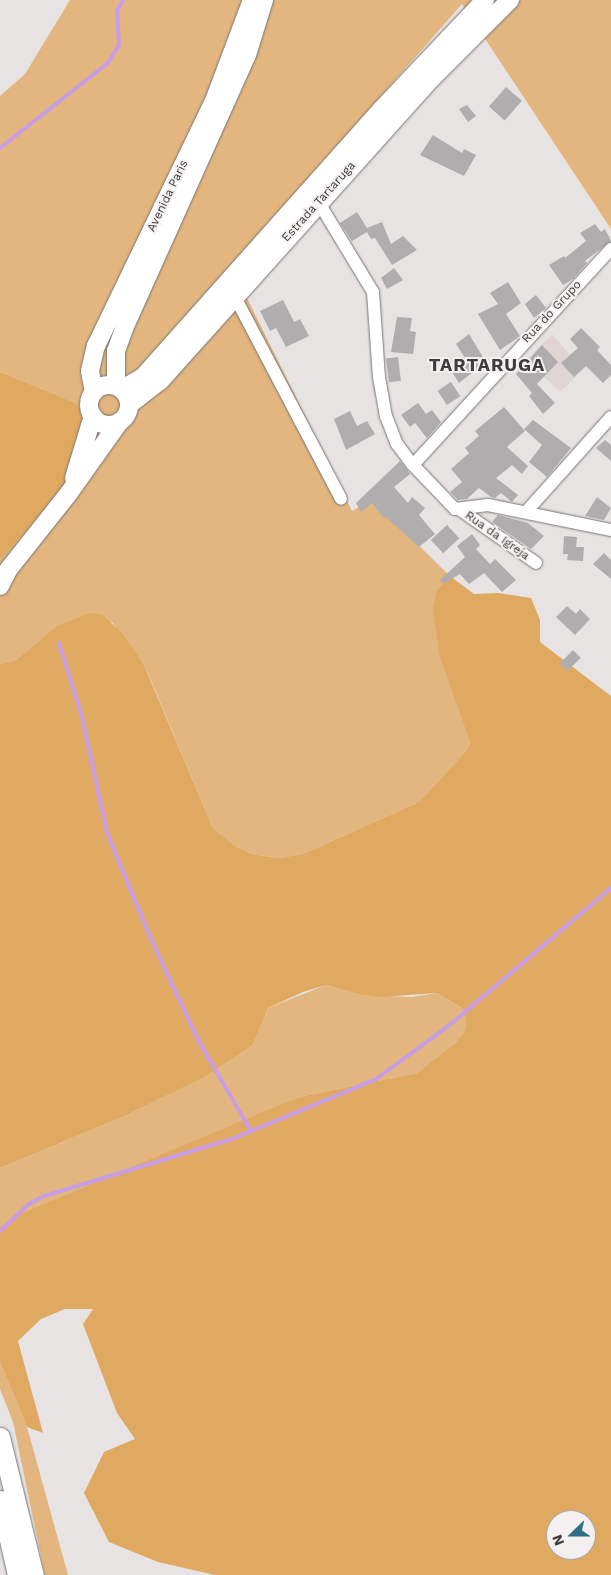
<!DOCTYPE html>
<style>
body{margin:0}
#map{position:relative;width:611px;height:1575px;overflow:hidden;background:#e7e3e3;font-family:"Work Sans",sans-serif}
div>[style]{position:absolute}
.built>*{inset:0;background:#e1d4d5}
.green>*{inset:0;background:#e2b67e}
.forest>*{inset:0;background:#e0a961}
.stream>*{height:4px;margin:-2px;padding:0 2px;transform-origin:2px;border-radius:2px;background:#c79de5}
.building>*{inset:0;background:#b0adaf;transform-origin:0 0}
.roads{filter:drop-shadow(0 0 1px #787474) drop-shadow(0 0 1px #787474)}
.street>*{height:12px;margin:-6px;padding:0 6px;transform-origin:6px;border-radius:6px;background:#fff}
.secondary>*{height:18px;margin:-9px;padding:0 9px;transform-origin:9px;border-radius:9px;background:#fff}
.secondary>.ring{margin:-9px;padding:0;box-sizing:content-box;background:none;border:18px solid #fff;border-radius:50%}
.primary>*{height:19px;margin:-9.5px;padding:0 9.5px;transform-origin:9.5px;border-radius:9.5px;background:#fff}
span{translate:-50% -50%;white-space:nowrap;text-align:center;line-height:1.15;-webkit-text-stroke:4px #f4f0f0;paint-order:stroke}
.street-label{font-size:12px;color:#3e3c3c}
.district-label{font-size:18px;color:#3e3c3c;font-weight:700;letter-spacing:1px}
.north{position:absolute;left:546px;top:1510px;width:50px;height:50px;box-sizing:border-box;background:#f4f0f0;border:1px solid #aba8a8;border-radius:50%;rotate:248deg;font-size:14px;font-weight:700;line-height:20px;text-align:center;color:#3e3c3c}
.north::after{content:'';display:block;margin:auto;width:18px;height:22px;background:#2d7082;clip-path:polygon(50% 0,100% 100%,50% 72%,0 100%)}
</style>
<div id="map">
<div class="built">
<i style="clip-path:polygon(552px 334px,583px 370px,560px 392px,527px 360px)"></i>
</div>
<div class="green">
<i style="clip-path:polygon(70px 0,611px 0,611px 229px,462px 4px,224px 275px,248px 300px,352px 511px,372px 500px,450px 576px,446px 673px,470px 743px,466px 751px,419px 802px,303px 854px,279px 858px,251px 854px,233px 846px,213px 828px,152px 683px,143px 663px,112px 622px,43px 638px,16px 660px,0 664px,0 559px,26px 528px,74px 402px,0 372px,0 96px,25px 74px)"></i>
<i style="clip-path:polygon(326px 985px,361px 995px,412px 997px,437px 993px,462px 1008px,466px 1020px,465px 1031px,455px 1043px,417px 1073px,304px 1096px,17px 1215px,0 1227px,0 1168px,127px 1115px,205px 1077px,253px 1045px,268px 1008px)"></i>
<i style="clip-path:polygon(0 1362px,27px 1427px,68px 1575px,45px 1575px,13px 1422px,0 1389px)"></i>
</div>
<div class="forest">
<i style="clip-path:polygon(0 372px,74px 402px,89px 421px,96px 448px,81px 471px,0 559px)"></i>
<i style="clip-path:polygon(evenodd,450px 576px,474px 594px,498px 593px,531px 598px,540px 620px,540px 642px,611px 696px,611px 1575px,215px 1575px,158px 1562px,109px 1542px,84px 1493px,104px 1452px,135px 1439px,117px 1413px,83px 1324px,93px 1309px,65px 1309px,41px 1319px,18px 1341px,43px 1433px,27px 1427px,0 1362px,0 1227px,17px 1215px,282px 1104px,304px 1096px,417px 1073px,455px 1043px,465px 1031px,466px 1020px,462px 1008px,437px 993px,381px 997px,361px 995px,326px 985px,303px 992px,268px 1008px,253px 1045px,205px 1077px,127px 1115px,0 1168px,0 664px,16px 660px,57px 626px,90px 613px,103px 615px,123px 634px,143px 663px,213px 828px,233px 845px,251px 854px,279px 858px,303px 854px,419px 802px,466px 751px,470px 743px,440px 657px,433px 610px,436px 592px,450px 576px,556px 1520px,586px 1520px,586px 1550px,556px 1550px,556px 1520px)"></i>
</div>
<div class="stream">
<i style="left:0;top:148px;width:137px;rotate:-38.2deg"></i>
<i style="left:108px;top:63px;width:21px;rotate:-59deg"></i>
<i style="left:119px;top:45px;width:34px;rotate:-93deg"></i>
<i style="left:117px;top:11px;width:13px;rotate:-61deg"></i>
<i style="left:59px;top:643px;width:77px;rotate:72.7deg"></i>
<i style="left:82px;top:717px;width:119px;rotate:77.8deg"></i>
<i style="left:107px;top:833px;width:115px;rotate:67.5deg"></i>
<i style="left:151px;top:939px;width:111px;rotate:65deg"></i>
<i style="left:198px;top:1040px;width:105px;rotate:59.8deg"></i>
<i style="left:0;top:1231px;width:40px;rotate:-43deg"></i>
<i style="left:29px;top:1204px;width:17px;rotate:-28deg"></i>
<i style="left:44px;top:1196px;width:196px;rotate:-16.9deg"></i>
<i style="left:232px;top:1139px;width:156px;rotate:-22.6deg"></i>
<i style="left:376px;top:1079px;width:87px;rotate:-36.1deg"></i>
<i style="left:446px;top:1028px;width:216px;rotate:-40.3deg"></i>
</div>
<div class="building">
<i style="left:506px;top:87px;width:21px;height:26px;rotate:41deg"></i>
<i style="clip-path:polygon(467px 105px,476px 116px,468px 122px,459px 109px)"></i>
<i style="clip-path:polygon(433px 135px,462px 153px,464px 149px,476px 155px,464px 176px,420px 155px)"></i>
<i style="clip-path:polygon(357px 212px,367px 228px,382px 222px,391px 244px,403px 236px,417px 250px,392px 265px,375px 238px,371px 239px,367px 232px,352px 241px,340px 223px)"></i>
<i style="clip-path:polygon(595px 224px,601px 232px,605px 229px,611px 241px,585px 261px,587px 263px,573px 279px,563px 285px,549px 265px,564px 256px,565px 258px,586px 241px,580px 233px)"></i>
<i style="clip-path:polygon(394px 268px,403px 280px,387px 289px,381px 278px)"></i>
<i style="clip-path:polygon(508px 282px,521px 303px,506px 314px,520px 336px,500px 350px,478px 314px,498px 304px,490px 293px)"></i>
<i style="clip-path:polygon(536px 295px,546px 308px,534px 318px,525px 304px)"></i>
<i style="clip-path:polygon(283px 300px,294px 322px,300px 319px,309px 336px,286px 347px,276px 328px,270px 331px,260px 311px)"></i>
<i style="clip-path:polygon(397px 317px,412px 318px,410px 331px,416px 332px,413px 354px,391px 352px)"></i>
<i style="clip-path:polygon(581px 328px,600px 347px,597px 350px,611px 365px,611px 375px,603px 383px,586px 366px,574px 377px,561px 363px,578px 348px,570px 339px)"></i>
<i style="clip-path:polygon(469px 334px,486px 362px,459px 383px,450px 369px,465px 358px,456px 344px)"></i>
<i style="clip-path:polygon(542px 345px,558px 362px,537px 384px,555px 403px,543px 414px,529px 396px,532px 393px,516px 374px)"></i>
<i style="left:398px;top:357px;width:24px;height:12px;rotate:83deg"></i>
<i style="left:451px;top:382px;width:17px;height:16px;rotate:57deg"></i>
<i style="clip-path:polygon(418px 403px,426px 414px,432px 410px,441px 422px,427px 438px,415px 423px,410px 427px,401px 415px)"></i>
<i style="clip-path:polygon(504px 407px,525px 431px,507px 447px,528px 466px,522px 474px,512px 465px,496px 478px,518px 495px,512px 502px,501px 493px,495px 498px,491px 497px,479px 488px,467px 499px,458px 500px,450px 492px,462px 482px,451px 469px,469px 453px,465px 448px,479px 436px,475px 431px)"></i>
<i style="clip-path:polygon(350px 411px,357px 426px,367px 421px,375px 434px,346px 450px,334px 419px)"></i>
<i style="clip-path:polygon(533px 420px,571px 448px,547px 477px,529px 462px,542px 445px,524px 429px)"></i>
<i style="clip-path:polygon(605px 440px,611px 445px,611px 461px,596px 448px)"></i>
<i style="clip-path:polygon(400px 461px,410px 474px,394px 487px,408px 503px,412px 497px,425px 508px,419px 515px,435px 534px,419px 547px,386px 517px,384px 518px,372px 503px,361px 512px,356px 503px)"></i>
<i style="clip-path:polygon(597px 497px,611px 508px,604px 520px,585px 516px)"></i>
<i style="clip-path:polygon(498px 515px,528px 523px,544px 536px,531px 549px,492px 522px)"></i>
<i style="left:447px;top:525px;width:18px;height:22px;rotate:47deg"></i>
<i style="clip-path:polygon(472px 534px,480px 545px,476px 549px,490px 564px,495px 559px,516px 580px,502px 592px,484px 573px,469px 584px,460px 574px,443px 584px,440px 580px,465px 557px,457px 546px)"></i>
<i style="clip-path:polygon(564px 536px,577px 537px,576px 547px,584px 547px,583px 561px,567px 560px,568px 554px,563px 554px)"></i>
<i style="clip-path:polygon(604px 553px,611px 560px,611px 579px,593px 564px)"></i>
<i style="clip-path:polygon(567px 606px,576px 614px,580px 609px,590px 619px,575px 635px,556px 617px)"></i>
<i style="left:573px;top:650px;width:11px;height:19px;rotate:45deg"></i>
</div>
<div class="roads">
<div class="street">
<i style="left:319px;top:203px;width:104px;rotate:58.8deg"></i>
<i style="left:373px;top:292px;width:85px;rotate:86deg"></i>
<i style="left:379px;top:377px;width:40px;rotate:80deg"></i>
<i style="left:386px;top:416px;width:30px;rotate:69deg"></i>
<i style="left:397px;top:444px;width:26px;rotate:53deg"></i>
<i style="left:413px;top:465px;width:61px;rotate:46.3deg"></i>
<i style="left:455px;top:509px;width:33px;rotate:-7deg"></i>
<i style="left:488px;top:505px;width:126px;rotate:11.5deg"></i>
<i style="left:234px;top:295px;width:230px;rotate:62.3deg"></i>
<i style="left:413px;top:465px;width:293px;rotate:-47.5deg"></i>
<i style="left:459px;top:509px;width:94px;rotate:35deg"></i>
<i style="left:526px;top:512px;width:127px;rotate:-48.2deg"></i>
</div>
<div class="secondary">
<i class="ring" style="left:89px;top:385px;width:22px;height:22px"></i>
<i style="left:116px;top:386px;width:35px;rotate:-90deg"></i>
<i style="left:116px;top:351px;width:29px;rotate:-70deg"></i>
<i style="left:126px;top:324px;width:295px;rotate:-65.8deg"></i>
<i style="left:247px;top:55px;width:58px;rotate:-72.8deg"></i>
<i style="left:122px;top:389px;width:24px;rotate:-30deg"></i>
<i style="left:143px;top:377px;width:359px;rotate:-48.3deg"></i>
<i style="left:382px;top:109px;width:150px;rotate:-46.6deg"></i>
<i style="left:94px;top:392px;width:21px;rotate:-101deg"></i>
<i style="left:90px;top:371px;width:26px;rotate:-77deg"></i>
<i style="left:96px;top:346px;width:272px;rotate:-64.3deg"></i>
<i style="left:214px;top:101px;width:108px;rotate:-69.4deg"></i>
<i style="left:129px;top:405px;width:39px;rotate:-38deg"></i>
<i style="left:160px;top:381px;width:406px;rotate:-48.1deg"></i>
<i style="left:431px;top:79px;width:112px;rotate:-45deg"></i>
<i style="left:74px;top:478px;width:65px;rotate:-73deg"></i>
<i style="left:0;top:586px;width:18px;rotate:-63deg"></i>
<i style="left:8px;top:570px;width:98px;rotate:-51.6deg"></i>
<i style="left:69px;top:493px;width:88px;rotate:-54.7deg"></i>
</div>
<div class="primary">
<i style="left:0;top:1437px;width:142px;rotate:76.2deg"></i>
<i style="left:0;top:1500px;width:77px;rotate:77.2deg"></i>
</div>
</div>
<div class="street-label">
<span style="left:168px;top:196px;rotate:-64deg">Avenida Paris</span>
<span style="left:319px;top:202px;rotate:-48deg">Estrada Tartaruga</span>
<span style="left:552px;top:312px;rotate:-47deg">Rua do Grupo</span>
<span style="left:497px;top:536px;rotate:35deg">Rua da Igreja</span>
</div>
<div class="district-label">
<span style="left:487px;top:365px">TARTARUGA</span>
</div>
<div class="north">N</div>
</div>
